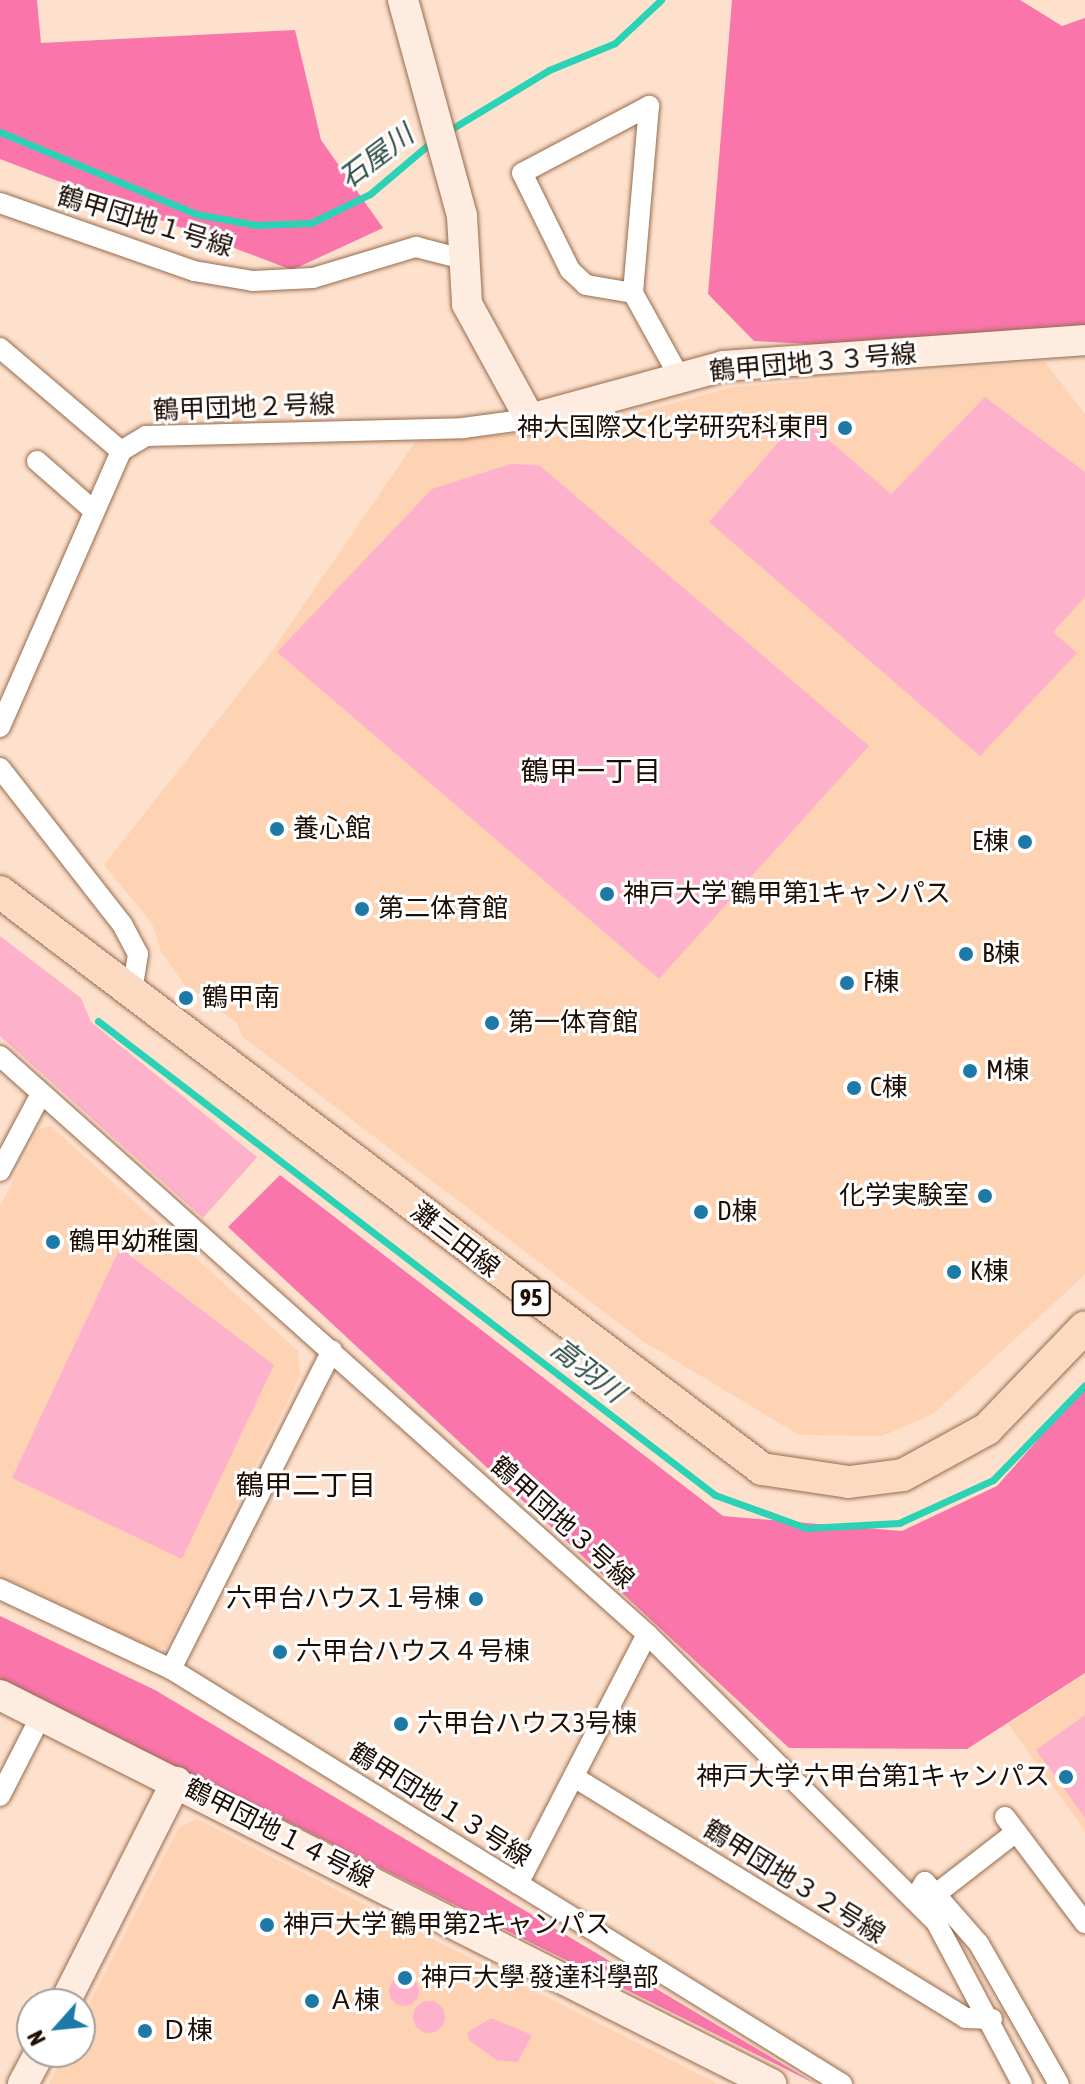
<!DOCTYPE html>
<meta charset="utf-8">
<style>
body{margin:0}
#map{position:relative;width:1085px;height:2084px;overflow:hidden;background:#fee1cd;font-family:"Asap Condensed","Noto Sans JP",sans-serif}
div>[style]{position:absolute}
.built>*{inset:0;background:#fed3b4}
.green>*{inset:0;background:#fdb1cb}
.round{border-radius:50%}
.forest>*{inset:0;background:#f975aa}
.stream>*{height:7px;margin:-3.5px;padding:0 3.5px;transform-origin:3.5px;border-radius:3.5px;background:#2cd2b5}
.roads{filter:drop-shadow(0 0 2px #966c4d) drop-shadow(0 0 2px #966c4d)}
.street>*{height:20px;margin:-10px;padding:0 10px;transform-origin:10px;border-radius:10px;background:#fff}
.secondary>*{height:30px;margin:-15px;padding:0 15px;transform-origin:15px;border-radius:15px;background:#feece0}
.primary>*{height:32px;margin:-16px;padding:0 16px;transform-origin:16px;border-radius:16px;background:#fcdac1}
.dots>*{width:22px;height:22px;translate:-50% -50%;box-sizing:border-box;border:4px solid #fff;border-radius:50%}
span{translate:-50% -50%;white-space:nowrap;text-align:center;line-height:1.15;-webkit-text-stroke:6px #fff;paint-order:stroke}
.shield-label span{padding:2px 6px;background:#fff;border:2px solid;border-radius:6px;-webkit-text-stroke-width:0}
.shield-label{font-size:24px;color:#1d0d03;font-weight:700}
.street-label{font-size:26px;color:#1d0d03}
.poi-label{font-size:26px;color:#1d0d03}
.right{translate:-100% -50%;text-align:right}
.left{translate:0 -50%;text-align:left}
.water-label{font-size:28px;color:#2f4e47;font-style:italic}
.neighbourhood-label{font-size:28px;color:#1d0d03}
.north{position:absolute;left:16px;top:1988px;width:80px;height:80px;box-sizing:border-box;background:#fff;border:2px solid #a59e9a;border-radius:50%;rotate:243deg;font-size:22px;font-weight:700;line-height:32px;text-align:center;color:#1d0d03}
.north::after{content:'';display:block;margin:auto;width:28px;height:36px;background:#1f79a7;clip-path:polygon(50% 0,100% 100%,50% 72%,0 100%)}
</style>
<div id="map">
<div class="built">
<i style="clip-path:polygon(1045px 362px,1085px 414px,1085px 1275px,933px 1414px,883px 1436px,799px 1435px,641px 1340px,242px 1036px,237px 1023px,184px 984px,161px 952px,152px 923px,104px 865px,272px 651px,415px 442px,524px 433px,548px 438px,732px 387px)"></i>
<i style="clip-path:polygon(51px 1126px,298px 1351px,300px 1376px,166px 1647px,152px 1649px,0 1576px,0 1206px,39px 1129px)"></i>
<i style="clip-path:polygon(1085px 1674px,1085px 1831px,1008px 1724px)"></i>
<i style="clip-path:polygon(197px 1819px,718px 2084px,49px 2084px,65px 2052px,80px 2052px,80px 2022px,179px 1827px)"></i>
</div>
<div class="green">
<i style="clip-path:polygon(985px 397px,1085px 472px,1085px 597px,1053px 632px,1077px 653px,980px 756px,709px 522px,801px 416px,891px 494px)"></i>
<i style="clip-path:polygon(510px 464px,539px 465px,869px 746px,659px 979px,277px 652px,432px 489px)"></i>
<i style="clip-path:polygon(0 936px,81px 998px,91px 1022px,257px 1157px,203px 1218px,0 1036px)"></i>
<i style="clip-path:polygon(120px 1248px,274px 1365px,182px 1559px,12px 1478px)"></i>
<i style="clip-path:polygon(1085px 1715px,1085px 1818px,1036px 1750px)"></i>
<i class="round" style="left:389px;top:1976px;width:30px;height:30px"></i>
<i class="round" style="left:413px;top:2001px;width:32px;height:32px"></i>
<i style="clip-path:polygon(491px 2018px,532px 2035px,518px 2062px,496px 2060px,469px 2040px,467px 2033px)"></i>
</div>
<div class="forest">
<i style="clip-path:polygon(0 0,37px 0,41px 43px,295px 30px,321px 140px,383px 228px,292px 270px,0 159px)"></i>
<i style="clip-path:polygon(732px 0,1020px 0,1062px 26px,1085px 18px,1085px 325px,893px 348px,754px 341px,708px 294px)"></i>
<i style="clip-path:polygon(280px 1175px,723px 1516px,902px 1531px,997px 1486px,1085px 1386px,1085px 1673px,967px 1749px,789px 1748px,228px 1227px)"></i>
<i style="clip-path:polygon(0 1616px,155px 1690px,816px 2084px,0 1679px)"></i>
</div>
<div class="stream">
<i style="left:448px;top:131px;width:118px;rotate:-31.1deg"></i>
<i style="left:549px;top:70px;width:71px;rotate:-22.2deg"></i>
<i style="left:615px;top:43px;width:63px;rotate:-43.1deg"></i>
<i style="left:0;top:132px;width:212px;rotate:22.7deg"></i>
<i style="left:196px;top:214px;width:61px;rotate:10.4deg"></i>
<i style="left:256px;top:225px;width:55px;rotate:-2.1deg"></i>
<i style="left:311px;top:223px;width:66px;rotate:-26.2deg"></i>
<i style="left:370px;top:194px;width:84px;rotate:-40.2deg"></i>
<i style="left:98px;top:1021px;width:778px;rotate:37.53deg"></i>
<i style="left:715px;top:1495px;width:97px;rotate:19.9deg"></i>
<i style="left:806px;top:1528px;width:93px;rotate:-3.1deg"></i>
<i style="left:899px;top:1523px;width:103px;rotate:-24.6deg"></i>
<i style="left:993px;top:1480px;width:132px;rotate:-45.9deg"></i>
</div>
<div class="roads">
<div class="street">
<i style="left:0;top:203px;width:206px;rotate:19.3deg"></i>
<i style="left:194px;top:271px;width:60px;rotate:9.6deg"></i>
<i style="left:253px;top:281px;width:60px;rotate:-2.9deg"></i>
<i style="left:313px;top:278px;width:108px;rotate:-16.8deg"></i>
<i style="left:416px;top:247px;width:49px;rotate:14.3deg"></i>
<i style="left:633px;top:293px;width:48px;rotate:-170.3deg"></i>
<i style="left:586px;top:285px;width:22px;rotate:-137deg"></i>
<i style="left:570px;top:270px;width:108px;rotate:-116.3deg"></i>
<i style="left:522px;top:173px;width:144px;rotate:-27.8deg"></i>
<i style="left:649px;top:106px;width:188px;rotate:94.9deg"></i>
<i style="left:633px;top:293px;width:97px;rotate:61.1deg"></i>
<i style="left:0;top:348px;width:159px;rotate:40.4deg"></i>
<i style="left:37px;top:461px;width:74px;rotate:41.2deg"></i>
<i style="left:0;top:727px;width:301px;rotate:-66.3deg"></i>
<i style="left:121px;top:451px;width:29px;rotate:-31deg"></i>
<i style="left:146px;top:436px;width:317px;rotate:-1.4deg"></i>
<i style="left:463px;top:428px;width:68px;rotate:-7.7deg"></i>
<i style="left:0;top:768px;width:198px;rotate:52deg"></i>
<i style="left:122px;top:924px;width:34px;rotate:62deg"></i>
<i style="left:138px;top:954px;width:38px;rotate:99deg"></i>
<i style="left:0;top:1056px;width:868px;rotate:41.78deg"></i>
<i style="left:647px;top:1634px;width:408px;rotate:44.9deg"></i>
<i style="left:936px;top:1922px;width:183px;rotate:62deg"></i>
<i style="left:0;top:1171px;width:87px;rotate:-62deg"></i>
<i style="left:0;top:1589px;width:189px;rotate:25.1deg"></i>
<i style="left:171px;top:1669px;width:789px;rotate:31.74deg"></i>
<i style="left:171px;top:1669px;width:357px;rotate:-63.2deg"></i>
<i style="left:574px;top:1777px;width:459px;rotate:31.6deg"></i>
<i style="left:965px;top:2018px;width:27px;rotate:2deg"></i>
<i style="left:0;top:1796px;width:90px;rotate:-62.9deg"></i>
<i style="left:1005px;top:1817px;width:133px;rotate:53deg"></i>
<i style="left:518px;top:1884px;width:281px;rotate:-62.7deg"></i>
<i style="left:936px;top:1894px;width:101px;rotate:-37.8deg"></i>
<i style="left:914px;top:1900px;width:21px;rotate:-59deg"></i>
<i style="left:925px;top:1882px;width:82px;rotate:48.9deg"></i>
<i style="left:979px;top:1944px;width:161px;rotate:60.3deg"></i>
</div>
<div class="secondary">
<i style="left:403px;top:0;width:224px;rotate:74.7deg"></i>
<i style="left:462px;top:216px;width:88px;rotate:86.7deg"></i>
<i style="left:467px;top:304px;width:131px;rotate:61.3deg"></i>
<i style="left:530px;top:419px;width:201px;rotate:-15.3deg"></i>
<i style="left:724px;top:366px;width:362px;rotate:-4.1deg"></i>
<i style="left:0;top:1695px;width:864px;rotate:26.77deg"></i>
<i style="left:64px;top:2004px;width:249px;rotate:-63.2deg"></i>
<i style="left:23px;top:2084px;width:36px;rotate:-62deg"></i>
</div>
<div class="primary">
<i style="left:0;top:892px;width:956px;rotate:37.13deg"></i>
<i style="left:762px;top:1469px;width:88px;rotate:8.5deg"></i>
<i style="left:849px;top:1482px;width:54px;rotate:-7.4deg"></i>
<i style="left:903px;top:1475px;width:96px;rotate:-28.7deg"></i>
<i style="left:987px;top:1429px;width:141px;rotate:-46.1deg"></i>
</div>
</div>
<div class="dots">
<i style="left:845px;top:428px;background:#1f79a7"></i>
<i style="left:277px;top:829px;background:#1f79a7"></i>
<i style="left:1025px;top:842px;background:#1f79a7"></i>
<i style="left:607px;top:894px;background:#1f79a7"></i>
<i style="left:362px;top:909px;background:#1f79a7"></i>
<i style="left:966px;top:954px;background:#1f79a7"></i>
<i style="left:847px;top:983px;background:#1f79a7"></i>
<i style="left:186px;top:998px;background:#1f79a7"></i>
<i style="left:492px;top:1023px;background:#1f79a7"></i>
<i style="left:970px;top:1071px;background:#1f79a7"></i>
<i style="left:854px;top:1088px;background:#1f79a7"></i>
<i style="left:985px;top:1196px;background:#1f79a7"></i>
<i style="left:701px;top:1212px;background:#1f79a7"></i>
<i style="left:53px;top:1242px;background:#1f79a7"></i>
<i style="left:954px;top:1272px;background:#1f79a7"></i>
<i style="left:476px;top:1599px;background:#1f79a7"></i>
<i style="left:280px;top:1652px;background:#1f79a7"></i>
<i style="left:401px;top:1724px;background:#1f79a7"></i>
<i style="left:1066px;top:1777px;background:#1f79a7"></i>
<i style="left:267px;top:1925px;background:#1f79a7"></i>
<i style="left:405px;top:1978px;background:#1f79a7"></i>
<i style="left:312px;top:2001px;background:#1f79a7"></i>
<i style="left:145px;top:2031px;background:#1f79a7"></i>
</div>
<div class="shield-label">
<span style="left:531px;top:1298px">95</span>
</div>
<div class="street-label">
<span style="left:145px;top:222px;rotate:17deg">鶴甲団地１号線</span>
<span style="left:813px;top:363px;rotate:-5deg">鶴甲団地３３号線</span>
<span style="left:244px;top:408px;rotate:-2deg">鶴甲団地２号線</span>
<span style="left:455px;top:1240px;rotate:38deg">灘三田線</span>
<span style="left:562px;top:1523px;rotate:42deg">鶴甲団地３号線</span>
<span style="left:440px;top:1805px;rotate:32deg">鶴甲団地１３号線</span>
<span style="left:279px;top:1834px;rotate:27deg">鶴甲団地１４号線</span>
<span style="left:794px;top:1882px;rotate:32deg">鶴甲団地３２号線</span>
</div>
<div class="poi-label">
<span class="right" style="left:829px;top:428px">神大国際文化学研究科東門</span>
<span class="left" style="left:293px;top:829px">養心館</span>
<span class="right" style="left:1009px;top:842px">E棟</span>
<span class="left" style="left:623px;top:894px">神戸大学 鶴甲第1キャンパス</span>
<span class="left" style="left:378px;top:909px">第二体育館</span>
<span class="left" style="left:982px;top:954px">B棟</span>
<span class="left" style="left:863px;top:983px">F棟</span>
<span class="left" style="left:202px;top:998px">鶴甲南</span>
<span class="left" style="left:508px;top:1023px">第一体育館</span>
<span class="left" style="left:986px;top:1071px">M棟</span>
<span class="left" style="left:870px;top:1088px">C棟</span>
<span class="right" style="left:969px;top:1196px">化学実験室</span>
<span class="left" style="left:717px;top:1212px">D棟</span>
<span class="left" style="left:69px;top:1242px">鶴甲幼稚園</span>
<span class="left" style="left:970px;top:1272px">K棟</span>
<span class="right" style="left:460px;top:1599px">六甲台ハウス１号棟</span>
<span class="left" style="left:296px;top:1652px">六甲台ハウス４号棟</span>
<span class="left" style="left:417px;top:1724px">六甲台ハウス3号棟</span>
<span class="right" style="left:1050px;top:1777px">神戸大学 六甲台第1キャンパス</span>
<span class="left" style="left:283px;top:1925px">神戸大学 鶴甲第2キャンパス</span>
<span class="left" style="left:421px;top:1978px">神戸大學 發達科學部</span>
<span class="left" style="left:328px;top:2001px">Ａ棟</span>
<span class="left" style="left:161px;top:2031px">Ｄ棟</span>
</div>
<div class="water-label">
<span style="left:376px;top:156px;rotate:-37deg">石屋川</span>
<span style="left:588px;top:1370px;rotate:38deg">高羽川</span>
</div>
<div class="neighbourhood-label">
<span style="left:591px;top:771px">鶴甲一丁目</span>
<span style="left:306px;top:1485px">鶴甲二丁目</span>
</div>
<div class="north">N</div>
</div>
